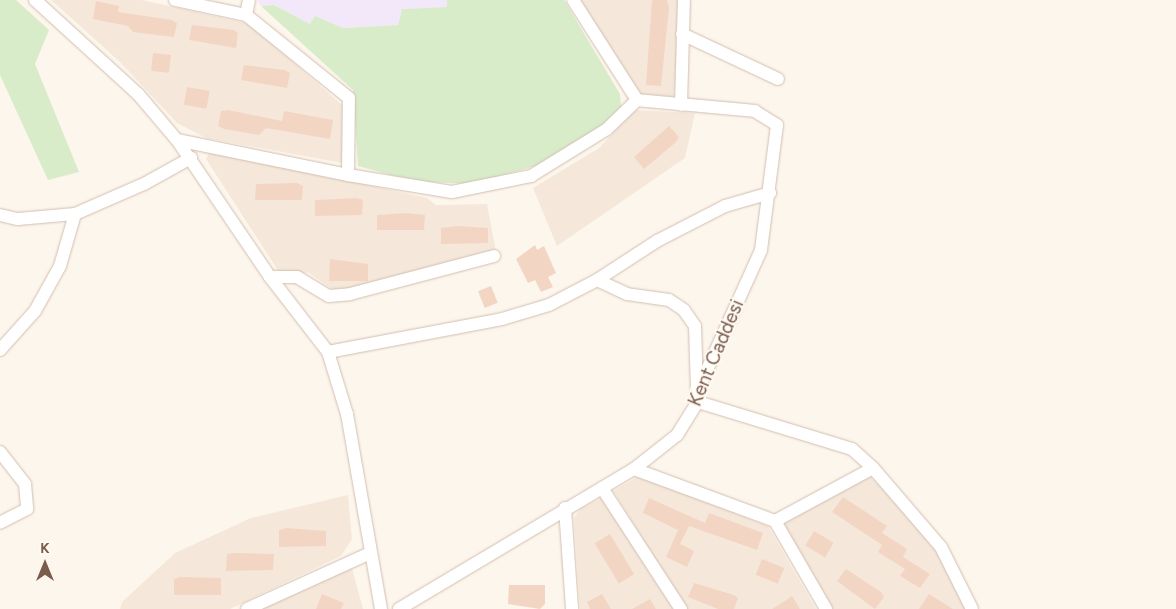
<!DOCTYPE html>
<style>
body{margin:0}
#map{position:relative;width:1176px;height:609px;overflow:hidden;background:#fdf6ec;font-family:Figtree,sans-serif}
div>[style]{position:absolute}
.residential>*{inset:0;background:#f5e8da}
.education>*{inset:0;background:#f3e8fa}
.green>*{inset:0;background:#d8ecc9}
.building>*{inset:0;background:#f3d5c3;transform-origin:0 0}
.roads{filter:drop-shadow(0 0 1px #d1beb0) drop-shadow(0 0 1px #d1beb0)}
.minor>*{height:12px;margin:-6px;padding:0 6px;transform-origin:6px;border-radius:6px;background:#fff}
span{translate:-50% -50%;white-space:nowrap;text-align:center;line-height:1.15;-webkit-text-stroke:4px #fffaf3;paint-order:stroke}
.street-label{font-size:19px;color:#7a5c4d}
.north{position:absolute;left:20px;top:539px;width:50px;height:50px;-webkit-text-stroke:4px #fffaf3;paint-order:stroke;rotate:0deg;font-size:14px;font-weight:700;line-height:20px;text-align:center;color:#7a5c4d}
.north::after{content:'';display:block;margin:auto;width:18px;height:22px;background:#7a5c4d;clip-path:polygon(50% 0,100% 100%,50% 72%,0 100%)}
</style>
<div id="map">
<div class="residential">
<i style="clip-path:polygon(51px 0,142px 0,250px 24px,342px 105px,342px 163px,206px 138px,177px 123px,120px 62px)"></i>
<i style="clip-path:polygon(580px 0,680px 0,674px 97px,639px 94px)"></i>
<i style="clip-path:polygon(634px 110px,695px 113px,685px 158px,557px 246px,533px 188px,599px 148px)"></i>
<i style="clip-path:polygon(210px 151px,427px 198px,436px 205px,487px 204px,496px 252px,351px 290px,332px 289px,309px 273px,279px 272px,206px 159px)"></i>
<i style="clip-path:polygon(639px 476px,768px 526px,816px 609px,687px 609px,613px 491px)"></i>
<i style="clip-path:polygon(871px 477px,933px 544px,967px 609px,833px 609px,784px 526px,787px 519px,859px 479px)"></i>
<i style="clip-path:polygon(348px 495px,352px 539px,341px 556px,230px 609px,120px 609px,122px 602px,175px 553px,251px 518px)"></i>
<i style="clip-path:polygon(602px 498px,673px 609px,580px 609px,574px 518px,580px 509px)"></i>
<i style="clip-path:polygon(352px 568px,363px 609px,261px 609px)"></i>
</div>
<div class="education">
<i style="clip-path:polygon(257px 0,447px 0,447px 7px,402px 9px,398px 25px,343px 28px,315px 16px,310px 24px,274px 5px,261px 6px)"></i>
</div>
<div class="green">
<i style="clip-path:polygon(0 0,16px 0,49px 30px,35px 64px,79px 172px,48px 180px,0 75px)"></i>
<i style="clip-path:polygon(447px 0,564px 0,620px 94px,621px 107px,593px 134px,543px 164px,470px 184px,413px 181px,358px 166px,353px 90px,261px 6px,274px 5px,310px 24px,315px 16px,343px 28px,398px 25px,402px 9px,447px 7px)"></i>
</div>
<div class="building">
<i style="clip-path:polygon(652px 0,667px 0,669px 8px,661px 86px,646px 85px)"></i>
<i style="clip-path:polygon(96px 1px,119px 6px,118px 12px,172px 20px,177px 23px,174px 37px,133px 32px,128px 26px,93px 19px)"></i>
<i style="clip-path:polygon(192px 25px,234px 30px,238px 33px,236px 48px,189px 40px)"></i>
<i style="left:153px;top:53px;width:18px;height:18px;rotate:6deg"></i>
<i style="clip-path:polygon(244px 65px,285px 70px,290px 73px,287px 88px,241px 80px)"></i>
<i style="left:187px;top:87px;width:23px;height:18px;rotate:10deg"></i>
<i style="clip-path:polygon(228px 110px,282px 121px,284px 111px,333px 120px,330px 139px,266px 128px,259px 135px,224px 129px,218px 126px,221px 111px)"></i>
<i style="clip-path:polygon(669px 126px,679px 137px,676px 142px,644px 169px,634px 157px)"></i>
<i style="clip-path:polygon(297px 183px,303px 186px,302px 200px,255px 200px,256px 184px)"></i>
<i style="clip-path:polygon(357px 198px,363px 200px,362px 215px,315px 216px,315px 200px)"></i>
<i style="clip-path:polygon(407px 213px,425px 215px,424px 230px,377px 230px,377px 215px)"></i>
<i style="clip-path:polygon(458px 226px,488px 228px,488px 243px,441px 244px,441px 228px)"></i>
<i style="clip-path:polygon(535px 245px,537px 250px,544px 246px,556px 273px,548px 277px,553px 287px,541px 292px,535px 280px,528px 283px,516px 259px)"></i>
<i style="clip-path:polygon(330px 259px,368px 264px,368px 281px,329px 281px)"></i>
<i style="left:491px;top:286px;width:18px;height:14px;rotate:68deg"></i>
<i style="clip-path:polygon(843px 497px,887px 526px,882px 533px,907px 549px,903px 557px,930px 574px,920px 588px,900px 576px,905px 569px,878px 552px,882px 545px,832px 512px)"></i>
<i style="clip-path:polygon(649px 498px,705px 523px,709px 513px,763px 533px,757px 550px,689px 526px,680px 544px,694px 551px,687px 567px,666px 557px,678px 530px,643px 513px)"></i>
<i style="clip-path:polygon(286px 528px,326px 531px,326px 546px,279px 547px,279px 530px)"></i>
<i style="left:814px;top:531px;width:23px;height:17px;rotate:31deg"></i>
<i style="left:610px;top:534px;width:47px;height:18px;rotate:59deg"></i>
<i style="clip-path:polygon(233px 553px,274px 554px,273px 570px,226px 571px,227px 554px)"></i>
<i style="left:762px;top:559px;width:24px;height:17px;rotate:22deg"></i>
<i style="clip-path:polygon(846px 569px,881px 592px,884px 597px,875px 609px,837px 581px)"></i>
<i style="clip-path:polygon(180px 577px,221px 578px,221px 595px,174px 595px,174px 579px)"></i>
<i style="clip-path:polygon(694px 583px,734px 595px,738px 598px,734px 609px,718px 609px,688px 597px)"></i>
<i style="clip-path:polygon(509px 585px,545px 585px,545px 604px,540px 609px,508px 604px)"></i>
<i style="clip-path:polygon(322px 594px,344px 603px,341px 609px,316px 609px)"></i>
<i style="clip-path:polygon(602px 594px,611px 609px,590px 609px,587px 602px)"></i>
<i style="clip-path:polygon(929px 594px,953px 609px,919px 609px)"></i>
<i style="clip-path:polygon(792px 596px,800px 609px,772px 609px,788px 599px)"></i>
<i style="clip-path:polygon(650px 599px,656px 609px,632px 609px)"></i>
</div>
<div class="roads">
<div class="minor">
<i style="left:35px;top:0;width:139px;rotate:42.4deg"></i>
<i style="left:138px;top:94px;width:60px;rotate:49.7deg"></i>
<i style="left:177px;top:140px;width:166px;rotate:55.8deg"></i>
<i style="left:270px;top:277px;width:95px;rotate:52.3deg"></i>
<i style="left:328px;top:352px;width:65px;rotate:73deg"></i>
<i style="left:347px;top:414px;width:198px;rotate:80.1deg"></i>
<i style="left:175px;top:0;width:73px;rotate:11.9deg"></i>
<i style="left:682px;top:34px;width:106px;rotate:25.1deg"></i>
<i style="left:681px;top:105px;width:105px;rotate:-88.4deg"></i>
<i style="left:177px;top:140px;width:175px;rotate:11.6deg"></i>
<i style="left:348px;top:175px;width:77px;rotate:-89.3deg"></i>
<i style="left:349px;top:98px;width:132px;rotate:-141.1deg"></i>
<i style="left:246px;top:15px;width:15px;rotate:-79deg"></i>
<i style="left:348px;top:175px;width:105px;rotate:9.3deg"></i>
<i style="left:452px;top:192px;width:81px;rotate:-11.4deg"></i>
<i style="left:531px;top:176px;width:89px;rotate:-31.7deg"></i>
<i style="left:607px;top:129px;width:42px;rotate:-44deg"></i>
<i style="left:0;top:215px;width:18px;rotate:13deg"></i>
<i style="left:18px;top:219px;width:57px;rotate:-5deg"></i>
<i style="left:75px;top:214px;width:75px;rotate:-23.5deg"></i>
<i style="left:144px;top:184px;width:54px;rotate:-29deg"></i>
<i style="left:270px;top:277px;width:27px"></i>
<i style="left:297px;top:277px;width:37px;rotate:31deg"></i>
<i style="left:329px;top:296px;width:21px;rotate:-5deg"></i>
<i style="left:350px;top:294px;width:149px;rotate:-14.8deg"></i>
<i style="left:0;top:350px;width:52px;rotate:-48.1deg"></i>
<i style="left:35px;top:311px;width:51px;rotate:-60.9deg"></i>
<i style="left:60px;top:266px;width:54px;rotate:-73.9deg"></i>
<i style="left:328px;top:352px;width:177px;rotate:-10.7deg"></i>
<i style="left:502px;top:319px;width:49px;rotate:-16.6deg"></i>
<i style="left:549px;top:305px;width:54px;rotate:-27.5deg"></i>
<i style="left:697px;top:390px;width:64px;rotate:-91.8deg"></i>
<i style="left:695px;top:326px;width:19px;rotate:-125deg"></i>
<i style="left:684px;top:310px;width:18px;rotate:-146deg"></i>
<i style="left:669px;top:300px;width:42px;rotate:-171.9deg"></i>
<i style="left:627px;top:294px;width:33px;rotate:-155deg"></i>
<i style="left:597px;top:280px;width:72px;rotate:-33deg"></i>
<i style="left:657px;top:241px;width:76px;rotate:-27.2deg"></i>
<i style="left:725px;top:206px;width:47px;rotate:-16.1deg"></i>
<i style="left:698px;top:402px;width:161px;rotate:17deg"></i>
<i style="left:852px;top:449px;width:28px;rotate:42deg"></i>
<i style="left:0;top:452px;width:41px;rotate:52deg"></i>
<i style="left:25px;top:484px;width:25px;rotate:85deg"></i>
<i style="left:27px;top:509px;width:30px;rotate:153deg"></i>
<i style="left:634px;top:469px;width:150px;rotate:20.2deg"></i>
<i style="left:775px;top:521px;width:102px;rotate:59.9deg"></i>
<i style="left:602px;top:488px;width:145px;rotate:56.9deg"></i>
<i style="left:565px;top:508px;width:101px;rotate:86deg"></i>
<i style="left:775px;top:521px;width:111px;rotate:-28.4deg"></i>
<i style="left:873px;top:468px;width:104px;rotate:49.3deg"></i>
<i style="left:941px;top:547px;width:69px;rotate:63.4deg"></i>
<i style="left:247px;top:609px;width:133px;rotate:-24.4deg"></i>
<i style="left:399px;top:609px;width:274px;rotate:-30.8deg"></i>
<i style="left:634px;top:469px;width:55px;rotate:-38.3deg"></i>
<i style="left:677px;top:435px;width:39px;rotate:-58deg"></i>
<i style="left:698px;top:402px;width:10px;rotate:-96deg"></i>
<i style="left:697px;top:392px;width:156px;rotate:-65.7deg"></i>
<i style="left:761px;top:250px;width:126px;rotate:-82.7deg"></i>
<i style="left:777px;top:125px;width:26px;rotate:-148deg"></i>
<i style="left:755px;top:111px;width:119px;rotate:-174.7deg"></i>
<i style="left:637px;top:100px;width:119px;rotate:-122.6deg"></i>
</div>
</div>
<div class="street-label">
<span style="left:716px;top:353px;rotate:-67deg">Kent Caddesi</span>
</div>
<div class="north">K</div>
</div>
